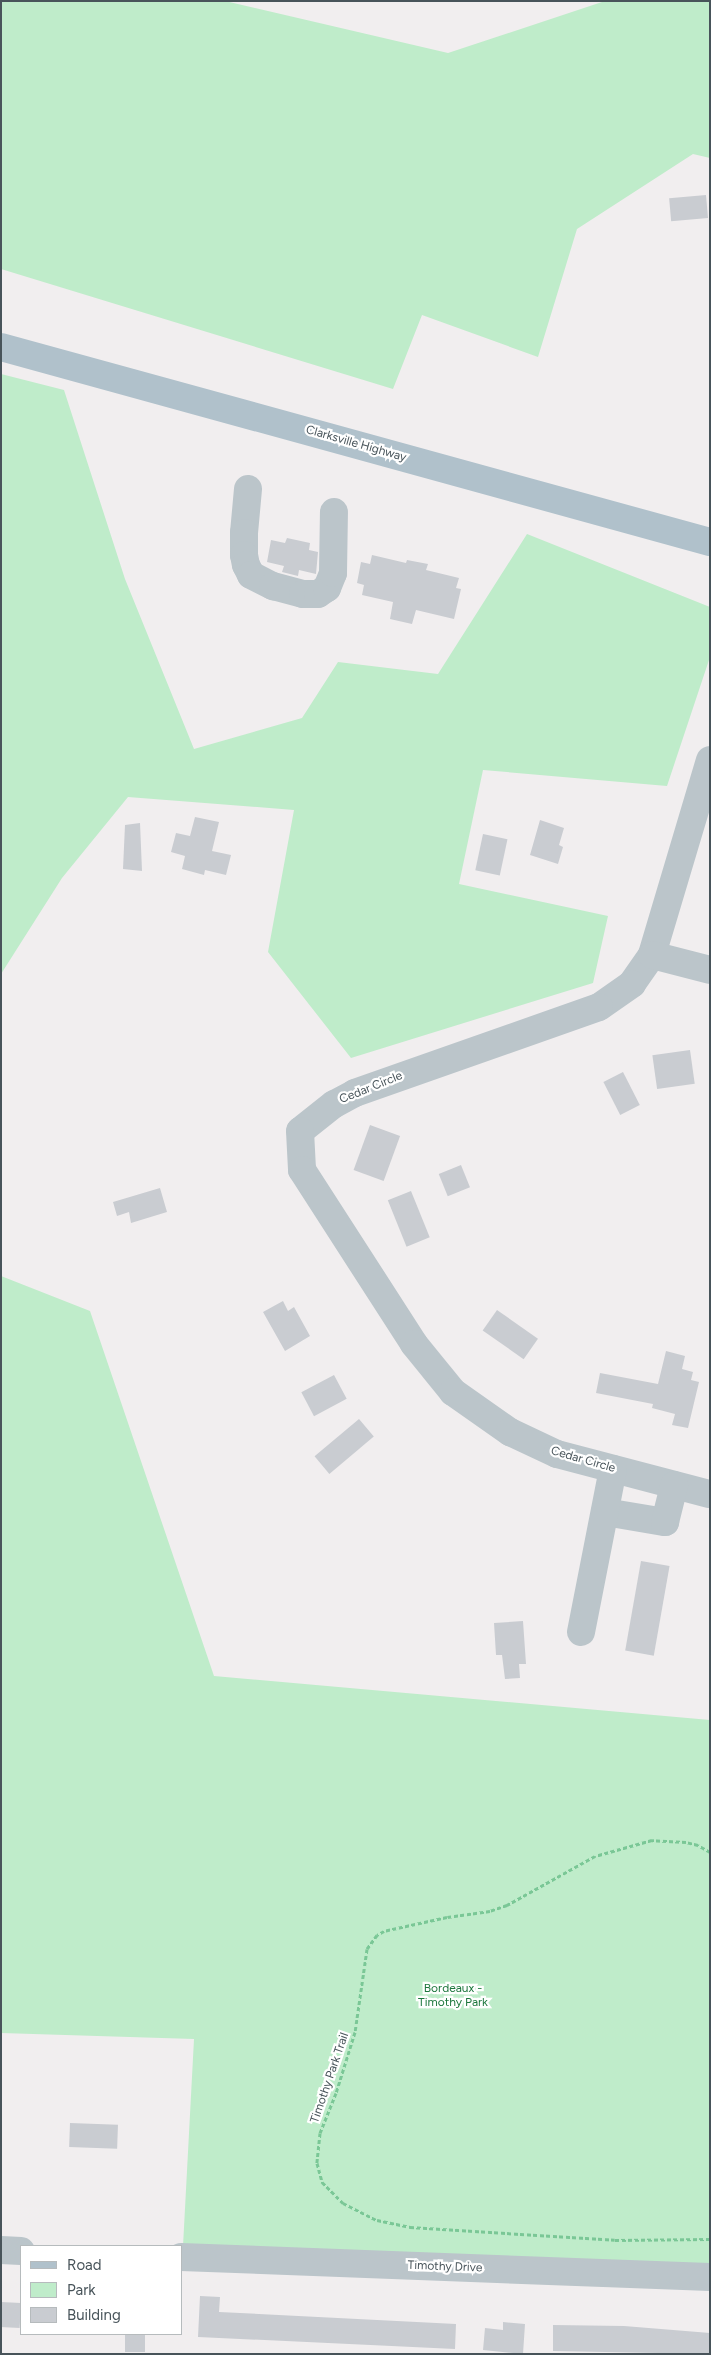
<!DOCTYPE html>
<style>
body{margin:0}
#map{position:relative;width:711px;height:2355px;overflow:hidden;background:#f1eeef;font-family:Figtree,sans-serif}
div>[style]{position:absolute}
.green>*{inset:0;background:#bfecca}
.building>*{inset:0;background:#c9ccd1;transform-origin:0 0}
.path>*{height:3px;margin-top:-1.5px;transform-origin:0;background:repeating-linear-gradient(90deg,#7ac796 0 4px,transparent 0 6.5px)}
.minor>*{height:28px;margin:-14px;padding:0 14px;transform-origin:14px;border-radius:14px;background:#bbc5ca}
.major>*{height:28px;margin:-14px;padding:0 14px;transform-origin:14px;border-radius:14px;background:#b0c1cb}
span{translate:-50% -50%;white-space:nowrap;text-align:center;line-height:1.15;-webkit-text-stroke:4.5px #fff;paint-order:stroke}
.street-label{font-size:12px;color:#48545a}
.park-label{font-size:12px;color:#1d773d}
.frame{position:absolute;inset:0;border:2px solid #48545a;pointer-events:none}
.legend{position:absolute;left:20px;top:2245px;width:162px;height:90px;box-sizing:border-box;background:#fff;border:1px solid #b6bbbd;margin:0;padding:6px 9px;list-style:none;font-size:15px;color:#48545a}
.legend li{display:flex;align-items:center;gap:10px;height:25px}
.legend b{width:25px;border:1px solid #b6bbbd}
</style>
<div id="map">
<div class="green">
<i style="clip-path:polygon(1px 1px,225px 1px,448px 53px,605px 1px,710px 1px,710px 158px,693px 154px,577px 229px,538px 357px,422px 315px,393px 389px,1px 269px)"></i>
<i style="clip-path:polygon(1px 374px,64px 390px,125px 579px,194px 749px,302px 718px,338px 662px,438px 674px,527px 534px,710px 607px,710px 657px,667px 786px,483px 770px,459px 884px,608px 916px,593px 983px,351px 1058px,268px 952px,294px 810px,128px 797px,62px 878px,1px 974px)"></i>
<i style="clip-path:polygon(1px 1276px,90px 1311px,214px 1676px,710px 1720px,710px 2266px,183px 2246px,194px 2039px,1px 2033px)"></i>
</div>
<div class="building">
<i style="left:706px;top:195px;width:23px;height:37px;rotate:85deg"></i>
<i style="clip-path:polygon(287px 538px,310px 543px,309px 550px,318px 552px,316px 574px,299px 570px,298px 576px,282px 572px,284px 566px,267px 562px,271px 540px,285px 543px)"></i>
<i style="clip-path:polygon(372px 555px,406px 563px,407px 560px,428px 564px,426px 570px,459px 578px,456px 588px,461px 589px,454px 619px,416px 610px,412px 624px,390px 619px,393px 602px,362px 595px,364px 585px,357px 583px,361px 562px,370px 564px)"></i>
<i style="clip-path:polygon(195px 817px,219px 822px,212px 851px,231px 855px,226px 875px,205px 870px,204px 875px,182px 869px,185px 856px,171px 852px,176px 833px,190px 836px)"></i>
<i style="clip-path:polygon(540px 820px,564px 828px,559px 845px,563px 847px,558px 864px,530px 855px)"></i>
<i style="clip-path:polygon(140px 823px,142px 871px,123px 869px,125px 825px)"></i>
<i style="left:483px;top:834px;width:25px;height:37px;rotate:12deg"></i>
<i style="left:690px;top:1050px;width:34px;height:38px;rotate:82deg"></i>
<i style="left:623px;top:1072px;width:37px;height:22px;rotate:63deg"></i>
<i style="left:370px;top:1125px;width:32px;height:48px;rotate:20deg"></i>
<i style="left:461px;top:1165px;width:24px;height:24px;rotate:68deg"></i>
<i style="clip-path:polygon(160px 1188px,167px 1212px,131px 1223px,129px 1212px,117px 1216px,113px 1202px)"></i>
<i style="left:411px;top:1191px;width:50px;height:25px;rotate:68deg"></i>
<i style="clip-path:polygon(283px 1301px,288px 1311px,294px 1307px,310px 1336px,285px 1351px,263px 1312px)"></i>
<i style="left:497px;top:1310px;width:50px;height:25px;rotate:35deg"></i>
<i style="clip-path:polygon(666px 1351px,685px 1356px,682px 1369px,693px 1372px,691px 1380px,699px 1382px,688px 1428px,672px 1425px,675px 1414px,652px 1408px,653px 1404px,596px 1393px,600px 1373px,658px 1384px)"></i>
<i style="left:334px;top:1375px;width:27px;height:37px;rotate:62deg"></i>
<i style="left:359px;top:1419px;width:23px;height:58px;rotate:50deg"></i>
<i style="left:641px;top:1561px;width:29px;height:91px;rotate:10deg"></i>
<i style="clip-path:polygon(523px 1621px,526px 1664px,519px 1664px,520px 1678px,505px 1679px,502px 1655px,496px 1655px,494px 1623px)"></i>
<i style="left:70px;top:2123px;width:48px;height:24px;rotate:2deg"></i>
<i style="clip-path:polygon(200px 2296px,220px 2297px,219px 2312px,456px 2324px,455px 2349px,198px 2337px)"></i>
<i style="left:1px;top:2302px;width:20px;height:25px;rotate:3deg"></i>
<i style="clip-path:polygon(503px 2322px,525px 2324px,523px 2354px,483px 2350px,485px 2328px,503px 2330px)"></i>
<i style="clip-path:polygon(553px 2325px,624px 2326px,710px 2333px,710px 2354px,553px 2351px)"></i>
<i style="left:125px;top:2334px;width:20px;height:18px"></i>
</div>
<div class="path">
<i style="left:710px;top:1852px;width:14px;rotate:-150deg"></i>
<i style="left:698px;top:1845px;width:12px;rotate:-166deg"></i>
<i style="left:686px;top:1842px;width:34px;rotate:-177deg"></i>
<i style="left:652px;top:1840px;width:59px;rotate:164.3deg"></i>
<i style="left:595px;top:1856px;width:101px;rotate:150.9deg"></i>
<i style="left:507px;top:1905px;width:18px;rotate:161deg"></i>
<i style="left:490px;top:1911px;width:43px;rotate:172.1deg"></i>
<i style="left:447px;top:1917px;width:65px;rotate:167.5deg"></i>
<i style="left:384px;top:1931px;width:8px;rotate:150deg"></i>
<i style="left:377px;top:1935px;width:17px;rotate:126deg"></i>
<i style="left:367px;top:1949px;width:84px;rotate:98.2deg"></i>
<i style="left:355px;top:2032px;width:64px;rotate:107.3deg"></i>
<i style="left:336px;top:2093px;width:43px;rotate:111.8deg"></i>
<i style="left:320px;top:2133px;width:30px;rotate:96deg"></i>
<i style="left:317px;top:2163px;width:20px;rotate:75deg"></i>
<i style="left:322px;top:2182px;width:30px;rotate:45deg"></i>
<i style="left:343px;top:2203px;width:38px;rotate:27deg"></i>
<i style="left:377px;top:2220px;width:34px;rotate:12deg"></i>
<i style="left:410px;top:2227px;width:205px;rotate:3.6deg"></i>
<i style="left:615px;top:2240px;width:95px;rotate:-0.6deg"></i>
</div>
<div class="minor">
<i style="left:248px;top:489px;width:44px;rotate:95.2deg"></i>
<i style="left:244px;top:533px;width:22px;rotate:90deg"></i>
<i style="left:244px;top:555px;width:10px;rotate:79deg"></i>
<i style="left:246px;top:565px;width:11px;rotate:63deg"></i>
<i style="left:251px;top:575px;width:25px;rotate:27deg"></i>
<i style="left:273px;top:586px;width:31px;rotate:15deg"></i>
<i style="left:303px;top:594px;width:15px"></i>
<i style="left:318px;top:594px;width:11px;rotate:-34deg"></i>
<i style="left:327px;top:588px;width:16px;rotate:-68deg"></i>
<i style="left:333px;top:573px;width:61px;rotate:-89.1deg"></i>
<i style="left:710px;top:760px;width:203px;rotate:106.6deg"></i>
<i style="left:652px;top:955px;width:35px;rotate:125deg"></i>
<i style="left:632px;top:984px;width:40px;rotate:145.1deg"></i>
<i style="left:599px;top:1007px;width:259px;rotate:160.6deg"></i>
<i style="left:355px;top:1093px;width:24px;rotate:152deg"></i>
<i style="left:334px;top:1104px;width:43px;rotate:141.5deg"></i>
<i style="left:300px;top:1131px;width:39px;rotate:87deg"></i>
<i style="left:302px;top:1170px;width:207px;rotate:57.2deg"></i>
<i style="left:414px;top:1344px;width:62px;rotate:50.9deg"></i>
<i style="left:453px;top:1392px;width:70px;rotate:35.1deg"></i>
<i style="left:510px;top:1432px;width:52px;rotate:25.1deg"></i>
<i style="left:557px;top:1454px;width:158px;rotate:14.7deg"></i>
<i style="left:652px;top:955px;width:60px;rotate:14.5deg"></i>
<i style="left:605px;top:1512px;width:61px;rotate:9.5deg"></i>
<i style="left:665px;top:1522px;width:38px;rotate:-76deg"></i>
<i style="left:581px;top:1632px;width:166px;rotate:-78.9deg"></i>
<i style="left:1px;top:2250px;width:20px;rotate:3deg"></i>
<i style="left:181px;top:2257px;width:529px;rotate:2.17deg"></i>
</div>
<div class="major">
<i style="left:1px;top:347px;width:735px;rotate:15.38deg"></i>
</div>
<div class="street-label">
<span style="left:356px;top:444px;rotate:16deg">Clarksville Highway</span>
<span style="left:371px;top:1088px;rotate:-22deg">Cedar Circle</span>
<span style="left:583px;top:1460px;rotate:16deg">Cedar Circle</span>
<span style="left:330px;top:2078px;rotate:-71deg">Timothy Park Trail</span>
<span style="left:445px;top:2267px;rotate:2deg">Timothy Drive</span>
</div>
<div class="park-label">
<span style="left:453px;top:1996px">Bordeaux -<br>Timothy Park</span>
</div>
<div class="frame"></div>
<ul class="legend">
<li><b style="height:6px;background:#b0c1cb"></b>Road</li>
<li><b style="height:14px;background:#bfecca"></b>Park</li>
<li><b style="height:14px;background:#c9ccd1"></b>Building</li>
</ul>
</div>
